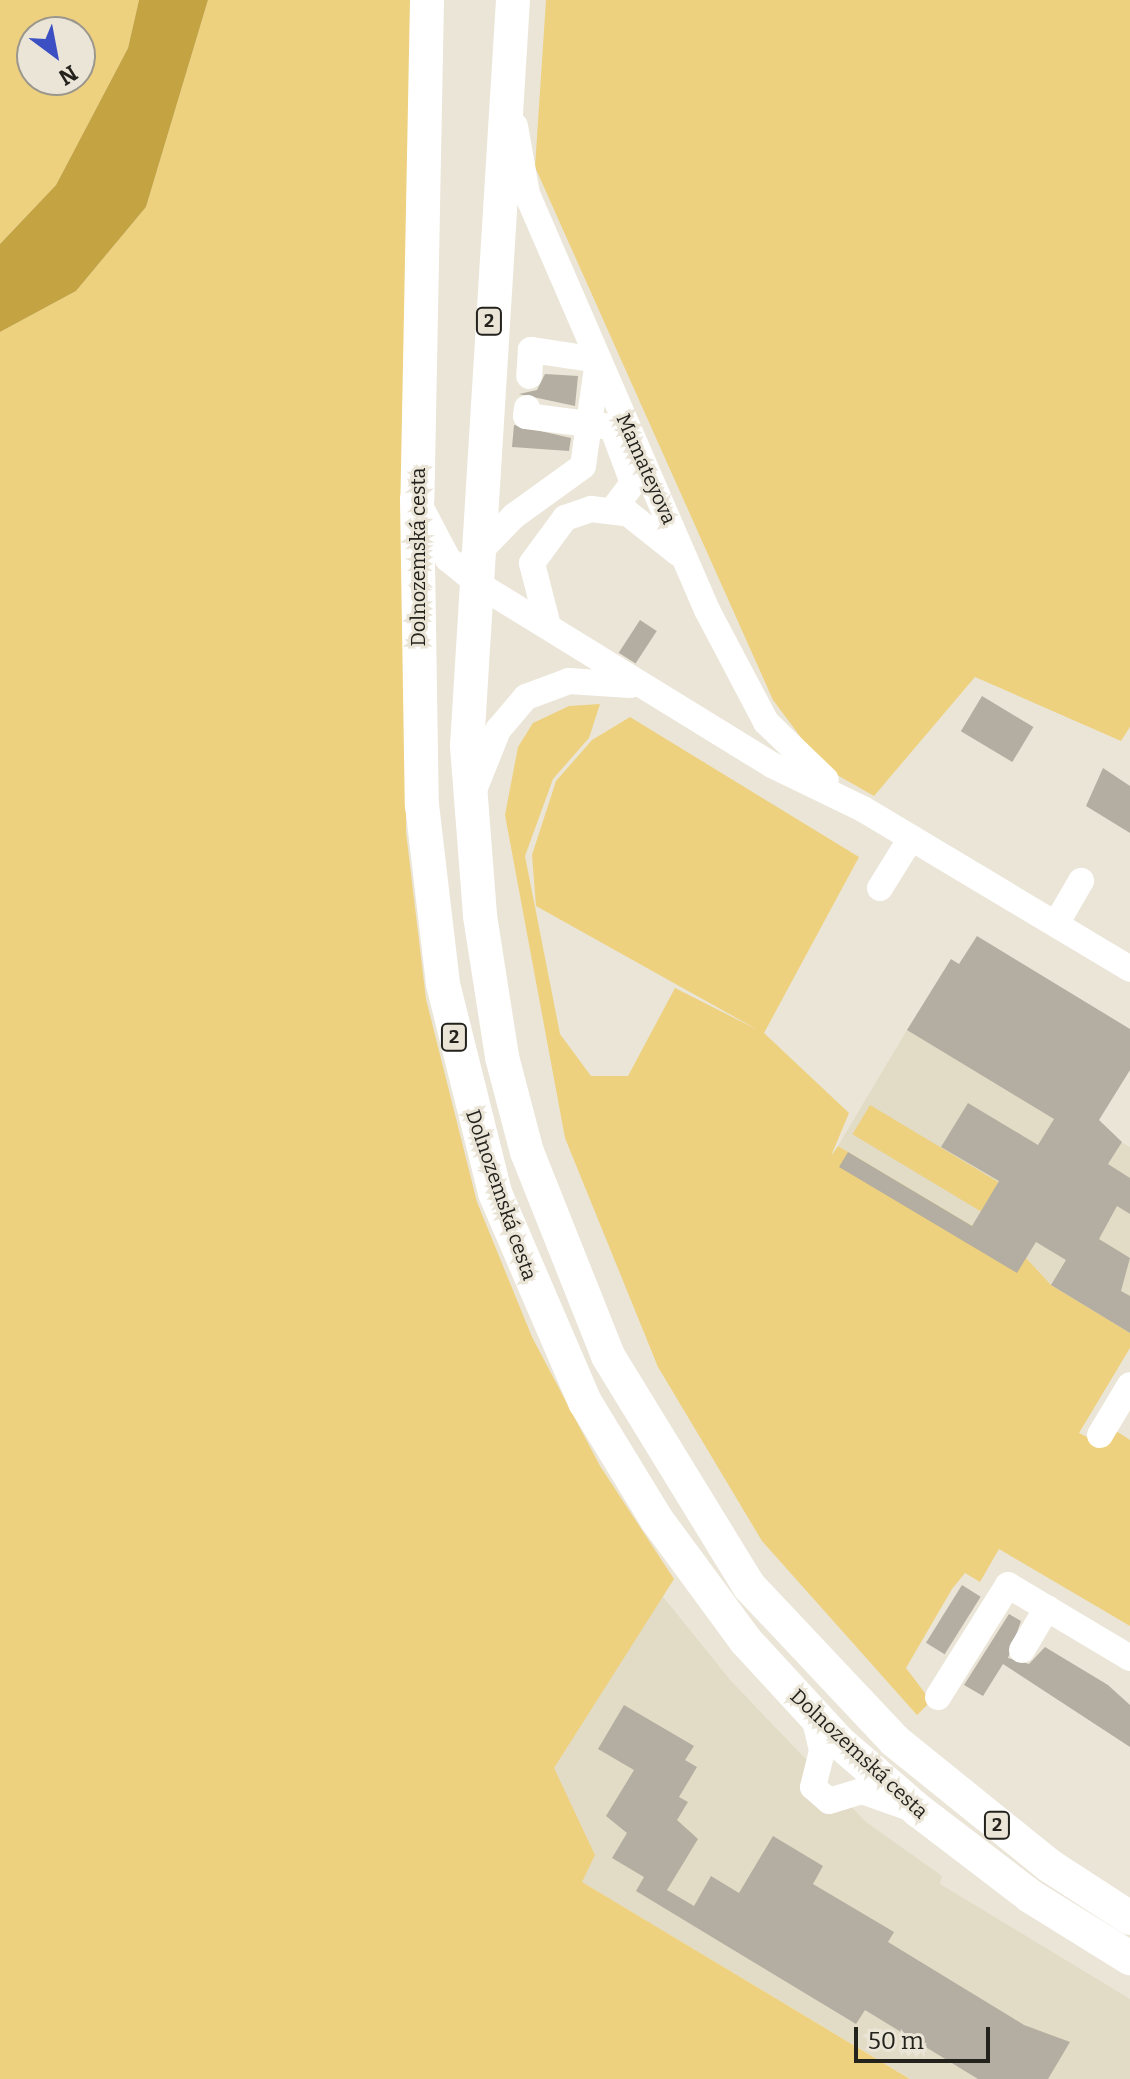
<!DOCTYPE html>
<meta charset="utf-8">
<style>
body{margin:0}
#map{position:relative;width:1130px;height:2079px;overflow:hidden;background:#eae5d7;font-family:Bitter,serif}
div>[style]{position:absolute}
.built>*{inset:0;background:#e2dbc5}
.green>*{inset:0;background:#eed17e;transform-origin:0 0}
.water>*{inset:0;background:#c4a442}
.building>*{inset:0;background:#b3aea1;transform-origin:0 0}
.minor>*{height:26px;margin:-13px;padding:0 13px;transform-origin:13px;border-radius:13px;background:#fff}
.major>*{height:34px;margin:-17px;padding:0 17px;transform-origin:17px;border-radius:17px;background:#fff}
span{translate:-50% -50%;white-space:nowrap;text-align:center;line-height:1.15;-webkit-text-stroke:6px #eae5d7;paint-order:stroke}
.shield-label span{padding:2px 6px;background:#eae5d7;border:2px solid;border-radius:6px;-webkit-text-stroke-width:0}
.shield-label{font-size:18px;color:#24221d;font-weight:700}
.street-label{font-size:20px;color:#24221d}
.north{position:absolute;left:16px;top:16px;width:80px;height:80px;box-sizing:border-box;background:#eae5d7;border:2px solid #9b978d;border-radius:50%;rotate:148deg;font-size:22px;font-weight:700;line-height:32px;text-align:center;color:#24221d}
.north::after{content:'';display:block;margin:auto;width:28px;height:36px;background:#3d50c3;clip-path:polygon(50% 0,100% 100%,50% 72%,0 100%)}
.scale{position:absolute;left:854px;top:2027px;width:136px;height:36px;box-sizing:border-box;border:4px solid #24221d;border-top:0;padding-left:10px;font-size:24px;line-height:28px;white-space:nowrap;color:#24221d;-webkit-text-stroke:6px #eae5d7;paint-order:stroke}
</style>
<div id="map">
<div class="built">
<i style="clip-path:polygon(907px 1030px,1130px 1147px,1130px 1333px,1051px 1285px,1026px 1258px,838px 1146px)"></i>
<i style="clip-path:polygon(660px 1593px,731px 1681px,866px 1822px,942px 1876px,940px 1884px,1130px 1999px,1130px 2079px,911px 2079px,582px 1882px,554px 1768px)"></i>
</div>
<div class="green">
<i style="clip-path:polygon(evenodd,0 0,139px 0,128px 48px,56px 185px,0 244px,0 0,32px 32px,80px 32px,80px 80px,32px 80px,32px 32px)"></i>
<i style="clip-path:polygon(208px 0,416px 0,406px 832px,426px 999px,477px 1202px,532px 1337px,600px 1466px,674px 1579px,554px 1768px,595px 1855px,582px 1882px,910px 2079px,0 2079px,0 332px,76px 291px,146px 207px)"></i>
<i style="clip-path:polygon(546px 0,1130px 0,1130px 727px,1121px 741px,975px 677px,874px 796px,823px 767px,773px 700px,535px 167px)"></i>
<i style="clip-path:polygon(600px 704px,589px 738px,553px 779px,525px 856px,560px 1034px,591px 1076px,628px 1076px,675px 988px,758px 1030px,536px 906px,532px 855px,556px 781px,592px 740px,630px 717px,859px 857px,764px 1033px,849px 1113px,831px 1156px,838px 1146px,1026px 1258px,1051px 1285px,1130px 1333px,1130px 1348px,1079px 1433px,1103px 1445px,1113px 1429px,1130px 1440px,1130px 1626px,999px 1549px,980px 1582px,965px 1573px,952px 1589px,906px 1668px,931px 1701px,917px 1715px,762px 1541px,658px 1367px,565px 1138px,505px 815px,518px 747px,533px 723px,569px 706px)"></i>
<i style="left:870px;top:1105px;width:150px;height:34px;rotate:31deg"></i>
</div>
<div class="water">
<i style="clip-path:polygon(139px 0,208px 0,146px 207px,76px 291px,0 332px,0 244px,56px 185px,128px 48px)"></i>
</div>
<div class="building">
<i style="clip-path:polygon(545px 374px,578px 376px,575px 406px,519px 394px,537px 390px)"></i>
<i style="clip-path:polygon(514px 425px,571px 438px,569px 451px,512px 447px)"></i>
<i style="left:640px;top:620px;width:20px;height:39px;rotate:33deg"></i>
<i style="left:982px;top:696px;width:60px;height:41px;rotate:31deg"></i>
<i style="clip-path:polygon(1103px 768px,1130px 786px,1130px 833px,1086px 806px)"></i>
<i style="clip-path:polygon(977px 936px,1130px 1029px,1130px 1070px,1099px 1120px,1122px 1142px,1108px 1164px,1130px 1178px,1130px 1214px,1117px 1206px,1099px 1239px,1130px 1258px,1121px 1291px,1130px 1296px,1130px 1333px,1051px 1285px,1066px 1260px,1036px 1242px,1017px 1273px,839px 1167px,848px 1152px,972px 1226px,999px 1181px,941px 1147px,968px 1103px,1038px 1145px,1054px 1119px,907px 1030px,951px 959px,959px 964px)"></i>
<i style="left:962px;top:1585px;width:22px;height:68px;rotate:32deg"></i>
<i style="clip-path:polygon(1009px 1614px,1021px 1621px,1008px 1658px,1029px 1664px,1045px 1647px,1108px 1685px,1130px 1705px,1130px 1747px,1003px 1664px,983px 1696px,964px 1685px)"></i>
<i style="clip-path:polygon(624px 1705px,694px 1746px,685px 1760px,697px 1767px,679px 1797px,688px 1802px,677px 1820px,698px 1839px,667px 1890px,694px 1906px,711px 1876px,739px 1893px,773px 1836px,823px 1866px,813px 1884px,894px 1932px,888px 1942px,1024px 2025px,1070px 2042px,1048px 2079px,978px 2079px,865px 2010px,856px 2024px,636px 1891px,644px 1877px,612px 1858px,627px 1833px,606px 1816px,634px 1770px,598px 1749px)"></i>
</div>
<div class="minor">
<i style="left:515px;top:126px;width:69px;rotate:80deg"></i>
<i style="left:527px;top:194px;width:453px;rotate:66.6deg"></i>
<i style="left:707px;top:610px;width:127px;rotate:62.2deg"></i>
<i style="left:766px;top:722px;width:83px;rotate:44deg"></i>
<i style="left:527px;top:408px;width:8px;rotate:97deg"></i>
<i style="left:526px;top:416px;width:87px;rotate:7.3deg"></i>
<i style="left:612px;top:427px;width:60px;rotate:69.4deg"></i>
<i style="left:633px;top:483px;width:34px;rotate:127deg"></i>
<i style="left:420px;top:506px;width:60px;rotate:62.2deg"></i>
<i style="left:448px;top:559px;width:43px;rotate:39.3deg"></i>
<i style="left:481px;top:586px;width:342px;rotate:31.6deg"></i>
<i style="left:772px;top:765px;width:101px;rotate:25.8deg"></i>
<i style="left:863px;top:809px;width:311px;rotate:30.9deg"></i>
<i style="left:473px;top:558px;width:59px;rotate:-45.7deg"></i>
<i style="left:514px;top:516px;width:85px;rotate:-35.9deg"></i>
<i style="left:583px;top:466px;width:107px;rotate:-81.9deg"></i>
<i style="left:598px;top:360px;width:68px;rotate:-171.5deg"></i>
<i style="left:531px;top:350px;width:26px;rotate:94deg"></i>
<i style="left:548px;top:626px;width:65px;rotate:-104.3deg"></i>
<i style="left:532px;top:563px;width:56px;rotate:-53.7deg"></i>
<i style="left:565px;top:518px;width:28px;rotate:-19deg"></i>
<i style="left:591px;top:509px;width:38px;rotate:7deg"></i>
<i style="left:629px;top:514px;width:63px;rotate:38.5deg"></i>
<i style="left:474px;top:790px;width:65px;rotate:-68.2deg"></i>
<i style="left:498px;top:730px;width:43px;rotate:-49.7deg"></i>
<i style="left:526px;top:697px;width:46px;rotate:-20.4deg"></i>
<i style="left:569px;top:681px;width:61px;rotate:3.8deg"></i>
<i style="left:880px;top:888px;width:59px;rotate:-58.2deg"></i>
<i style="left:1056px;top:924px;width:50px;rotate:-59.8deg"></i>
<i style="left:1100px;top:1435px;width:58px;rotate:-59deg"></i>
<i style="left:1022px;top:1650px;width:49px;rotate:-59.2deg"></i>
<i style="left:938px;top:1697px;width:132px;rotate:-58deg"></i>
<i style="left:1008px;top:1585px;width:142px;rotate:30.9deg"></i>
<i style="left:814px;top:1716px;width:36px;rotate:77deg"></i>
<i style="left:822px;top:1751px;width:37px;rotate:104deg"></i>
<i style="left:813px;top:1787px;width:21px;rotate:41deg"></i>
<i style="left:829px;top:1801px;width:34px;rotate:-17deg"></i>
<i style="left:862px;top:1791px;width:48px;rotate:19.6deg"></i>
</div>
<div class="major">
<i style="left:427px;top:0;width:499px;rotate:91.1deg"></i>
<i style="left:417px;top:499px;width:306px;rotate:89.1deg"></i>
<i style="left:422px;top:805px;width:180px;rotate:83.3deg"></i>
<i style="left:443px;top:984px;width:215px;rotate:76deg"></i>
<i style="left:495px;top:1193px;width:228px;rotate:66.7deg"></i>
<i style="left:585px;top:1402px;width:138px;rotate:58.6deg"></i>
<i style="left:657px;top:1520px;width:150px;rotate:53.7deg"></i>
<i style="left:746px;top:1641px;width:137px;rotate:47.4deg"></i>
<i style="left:839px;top:1742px;width:106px;rotate:40.8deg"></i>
<i style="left:919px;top:1811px;width:140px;rotate:37.4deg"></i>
<i style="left:1030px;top:1896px;width:118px;rotate:31.8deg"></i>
<i style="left:513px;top:0;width:747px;rotate:93.53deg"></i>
<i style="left:467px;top:746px;width:170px;rotate:85.6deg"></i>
<i style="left:480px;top:916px;width:143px;rotate:81.1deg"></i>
<i style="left:502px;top:1057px;width:98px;rotate:75.3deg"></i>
<i style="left:527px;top:1152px;width:219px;rotate:68.3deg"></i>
<i style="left:608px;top:1356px;width:270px;rotate:58.5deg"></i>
<i style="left:749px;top:1586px;width:213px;rotate:46.7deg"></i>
<i style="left:895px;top:1741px;width:199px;rotate:38.9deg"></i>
<i style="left:1050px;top:1866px;width:95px;rotate:33deg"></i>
</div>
<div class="shield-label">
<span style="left:489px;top:321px">2</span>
<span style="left:454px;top:1037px">2</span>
<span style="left:997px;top:1825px">2</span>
</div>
<div class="street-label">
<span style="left:646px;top:469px;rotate:66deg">Mamateyova</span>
<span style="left:418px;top:557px;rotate:-90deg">Dolnozemská cesta</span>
<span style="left:501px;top:1195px;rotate:71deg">Dolnozemská cesta</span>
<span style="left:859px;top:1754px;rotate:43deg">Dolnozemská cesta</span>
</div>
<div class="north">N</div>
<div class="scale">50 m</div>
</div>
